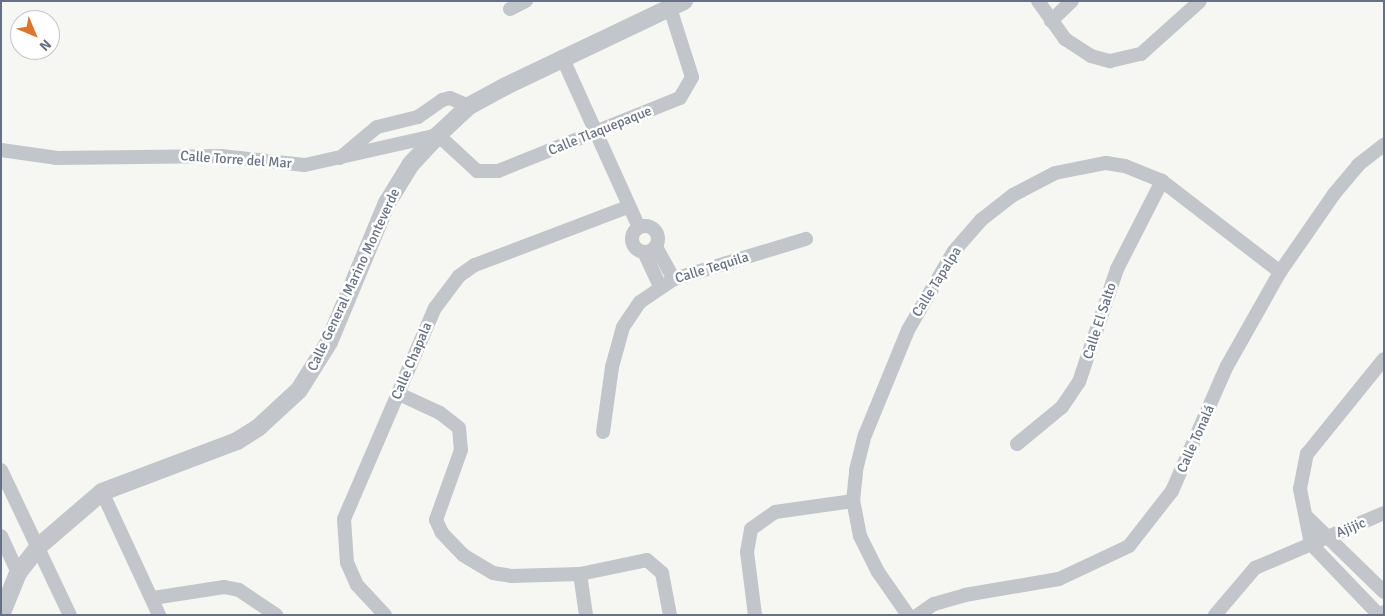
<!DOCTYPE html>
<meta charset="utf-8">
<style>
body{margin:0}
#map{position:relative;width:1385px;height:616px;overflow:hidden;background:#f6f6f3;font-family:Signika,sans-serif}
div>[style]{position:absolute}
.minor>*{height:14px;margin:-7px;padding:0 7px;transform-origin:7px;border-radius:7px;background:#c2c5c9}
.minor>.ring{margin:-7px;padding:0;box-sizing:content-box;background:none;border:14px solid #c2c5c9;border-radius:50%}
.tertiary>*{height:18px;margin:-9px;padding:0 9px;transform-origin:9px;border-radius:9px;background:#c2c5c9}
span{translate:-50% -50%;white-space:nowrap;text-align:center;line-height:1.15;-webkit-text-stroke:5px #fff;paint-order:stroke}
.street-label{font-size:14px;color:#677183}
.frame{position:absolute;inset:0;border:2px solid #677183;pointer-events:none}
.north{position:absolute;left:10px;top:10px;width:50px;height:50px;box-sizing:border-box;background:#fff;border:1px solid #c2c6cd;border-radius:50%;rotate:135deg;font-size:14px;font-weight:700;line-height:20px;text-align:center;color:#677183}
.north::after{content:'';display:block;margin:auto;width:18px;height:22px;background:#dc752e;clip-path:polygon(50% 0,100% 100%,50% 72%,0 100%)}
</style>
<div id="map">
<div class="minor">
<i style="left:1038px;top:1px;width:47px;rotate:54.6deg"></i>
<i style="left:1065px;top:39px;width:31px;rotate:33deg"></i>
<i style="left:1091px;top:56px;width:20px;rotate:15deg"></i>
<i style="left:1110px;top:61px;width:32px;rotate:-13deg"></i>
<i style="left:1141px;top:54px;width:79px;rotate:-41.9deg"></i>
<i style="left:510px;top:9px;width:18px;rotate:-27deg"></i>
<i style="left:1051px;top:21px;width:29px;rotate:-44deg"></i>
<i style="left:562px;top:57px;width:184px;rotate:65.7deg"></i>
<i style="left:1px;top:150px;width:57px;rotate:8.1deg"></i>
<i style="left:57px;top:158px;width:164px;rotate:-0.7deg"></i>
<i style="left:221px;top:156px;width:84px;rotate:6.1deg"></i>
<i style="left:305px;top:165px;width:136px;rotate:-12.7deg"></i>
<i style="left:438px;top:135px;width:53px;rotate:42.7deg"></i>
<i style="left:477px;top:171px;width:21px"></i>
<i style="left:498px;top:171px;width:196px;rotate:-21.9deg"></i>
<i style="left:680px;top:98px;width:24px;rotate:-60deg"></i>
<i style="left:692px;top:77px;width:72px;rotate:-107.7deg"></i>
<i style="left:340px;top:158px;width:48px;rotate:-40deg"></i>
<i style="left:377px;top:127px;width:42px;rotate:-13.7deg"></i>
<i style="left:418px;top:117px;width:29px;rotate:-35deg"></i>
<i style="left:442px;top:100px;width:8px;rotate:-14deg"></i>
<i style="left:450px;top:98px;width:21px;rotate:23deg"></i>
<i class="ring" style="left:632px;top:226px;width:12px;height:12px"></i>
<i style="left:656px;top:247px;width:37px;rotate:61deg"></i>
<i style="left:644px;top:252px;width:38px;rotate:65deg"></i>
<i style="left:399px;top:394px;width:45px;rotate:24.9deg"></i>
<i style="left:440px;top:413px;width:24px;rotate:38deg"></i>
<i style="left:459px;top:428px;width:22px;rotate:85deg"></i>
<i style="left:461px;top:450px;width:74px;rotate:109.7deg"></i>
<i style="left:436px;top:520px;width:14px;rotate:65deg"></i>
<i style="left:442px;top:533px;width:30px;rotate:46deg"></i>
<i style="left:463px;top:555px;width:35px;rotate:31deg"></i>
<i style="left:493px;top:573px;width:18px;rotate:9deg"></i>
<i style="left:511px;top:576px;width:69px;rotate:-1.7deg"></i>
<i style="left:580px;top:574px;width:68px;rotate:-11.8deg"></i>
<i style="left:647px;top:560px;width:20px;rotate:41deg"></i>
<i style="left:662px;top:573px;width:43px;rotate:79.2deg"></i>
<i style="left:603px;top:432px;width:66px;rotate:-82.1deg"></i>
<i style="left:612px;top:367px;width:41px;rotate:-74.6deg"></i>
<i style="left:623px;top:327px;width:30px;rotate:-56deg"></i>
<i style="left:640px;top:302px;width:41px;rotate:-34.1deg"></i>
<i style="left:674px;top:279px;width:138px;rotate:-16.9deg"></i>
<i style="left:1017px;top:444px;width:58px;rotate:-39.4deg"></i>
<i style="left:1062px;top:407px;width:30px;rotate:-56deg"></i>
<i style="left:1079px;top:382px;width:119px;rotate:-71.4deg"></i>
<i style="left:1117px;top:269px;width:99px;rotate:-62.9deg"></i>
<i style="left:1px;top:470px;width:161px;rotate:64.6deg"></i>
<i style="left:102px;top:492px;width:136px;rotate:65.1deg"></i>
<i style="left:1308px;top:518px;width:106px;rotate:44.2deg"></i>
<i style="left:1px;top:536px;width:41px;rotate:65.3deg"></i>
<i style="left:580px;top:574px;width:41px;rotate:81.7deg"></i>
<i style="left:153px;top:598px;width:72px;rotate:-8.8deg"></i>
<i style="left:224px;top:587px;width:15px;rotate:11deg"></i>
<i style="left:239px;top:590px;width:45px;rotate:34deg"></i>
<i style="left:385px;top:615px;width:41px;rotate:-133deg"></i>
<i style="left:357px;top:585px;width:24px;rotate:-114deg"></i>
<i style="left:347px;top:563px;width:44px;rotate:-93.9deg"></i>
<i style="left:344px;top:519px;width:230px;rotate:-66.7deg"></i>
<i style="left:435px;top:308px;width:40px;rotate:-53deg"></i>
<i style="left:459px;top:276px;width:19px;rotate:-35deg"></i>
<i style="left:475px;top:265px;width:164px;rotate:-20.8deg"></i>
<i style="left:755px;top:615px;width:64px;rotate:-97.2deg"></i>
<i style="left:747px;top:552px;width:23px;rotate:-80deg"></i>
<i style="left:751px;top:529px;width:29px;rotate:-35deg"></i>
<i style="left:775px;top:512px;width:79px;rotate:-8deg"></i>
<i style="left:908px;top:615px;width:52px;rotate:-124.9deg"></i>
<i style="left:878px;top:572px;width:40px;rotate:-116.6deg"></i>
<i style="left:860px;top:536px;width:36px;rotate:-101deg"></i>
<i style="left:853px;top:501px;width:31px;rotate:-84deg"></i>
<i style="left:856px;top:470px;width:36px;rotate:-76deg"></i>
<i style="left:865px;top:435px;width:113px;rotate:-67.7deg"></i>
<i style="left:908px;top:330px;width:91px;rotate:-59.8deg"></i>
<i style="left:954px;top:251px;width:41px;rotate:-48.9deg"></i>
<i style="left:981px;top:220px;width:41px;rotate:-38deg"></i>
<i style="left:1013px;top:195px;width:47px;rotate:-27.6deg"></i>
<i style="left:1055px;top:173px;width:52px;rotate:-11.1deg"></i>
<i style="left:1106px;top:163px;width:19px;rotate:9deg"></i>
<i style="left:1125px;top:166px;width:40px;rotate:22deg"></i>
<i style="left:1162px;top:181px;width:149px;rotate:37.6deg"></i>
<i style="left:918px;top:615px;width:19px;rotate:-35deg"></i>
<i style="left:934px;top:604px;width:32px;rotate:-16deg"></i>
<i style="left:965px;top:595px;width:95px;rotate:-9.7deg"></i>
<i style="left:1059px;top:579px;width:77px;rotate:-25.2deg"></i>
<i style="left:1129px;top:546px;width:70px;rotate:-52deg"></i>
<i style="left:1172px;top:491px;width:137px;rotate:-66.3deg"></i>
<i style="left:1227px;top:366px;width:108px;rotate:-60.6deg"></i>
<i style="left:1280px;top:272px;width:95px;rotate:-55.3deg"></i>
<i style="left:1334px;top:194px;width:38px;rotate:-50deg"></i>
<i style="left:1358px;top:165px;width:33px;rotate:-38deg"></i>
<i style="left:1215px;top:615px;width:62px;rotate:-49.6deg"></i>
<i style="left:1255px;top:568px;width:140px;rotate:-23.1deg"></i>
<i style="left:1379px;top:615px;width:98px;rotate:-133.8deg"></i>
<i style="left:1311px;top:544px;width:56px;rotate:-101.3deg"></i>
<i style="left:1300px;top:489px;width:36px;rotate:-79deg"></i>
<i style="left:1307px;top:454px;width:122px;rotate:-51deg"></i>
</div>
<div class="tertiary">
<i style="left:1px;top:615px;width:45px;rotate:-68deg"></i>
<i style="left:18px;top:573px;width:33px;rotate:-52deg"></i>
<i style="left:38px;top:547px;width:84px;rotate:-40.7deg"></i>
<i style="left:102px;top:492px;width:144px;rotate:-20.7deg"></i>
<i style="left:237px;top:441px;width:26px;rotate:-32deg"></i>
<i style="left:259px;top:427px;width:54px;rotate:-42.8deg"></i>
<i style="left:299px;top:390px;width:57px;rotate:-58deg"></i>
<i style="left:329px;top:342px;width:151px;rotate:-67.4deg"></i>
<i style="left:387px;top:203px;width:46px;rotate:-58.4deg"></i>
<i style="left:411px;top:164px;width:40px;rotate:-47deg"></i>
<i style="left:438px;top:135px;width:42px;rotate:-43.1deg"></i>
<i style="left:469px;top:106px;width:42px;rotate:-28.4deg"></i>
<i style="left:506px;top:86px;width:197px;rotate:-25.5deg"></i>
<i style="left:1383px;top:615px;width:1px;rotate:-45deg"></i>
</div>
<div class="street-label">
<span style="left:600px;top:131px;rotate:-22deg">Calle Tlaquepaque</span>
<span style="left:236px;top:160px;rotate:4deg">Calle Torre del Mar</span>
<span style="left:712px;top:268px;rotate:-17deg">Calle Tequila</span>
<span style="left:354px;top:280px;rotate:-65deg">Calle General Marino Monteverde</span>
<span style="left:937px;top:282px;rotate:-58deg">Calle Tapalpa</span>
<span style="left:1100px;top:321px;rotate:-72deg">Calle El Salto</span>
<span style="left:412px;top:361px;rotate:-67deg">Calle Chapala</span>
<span style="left:1196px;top:439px;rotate:-66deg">Calle Tonalá</span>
<span style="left:1351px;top:528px;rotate:-22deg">Ajijic</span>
</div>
<div class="frame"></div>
<div class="north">N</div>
</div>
